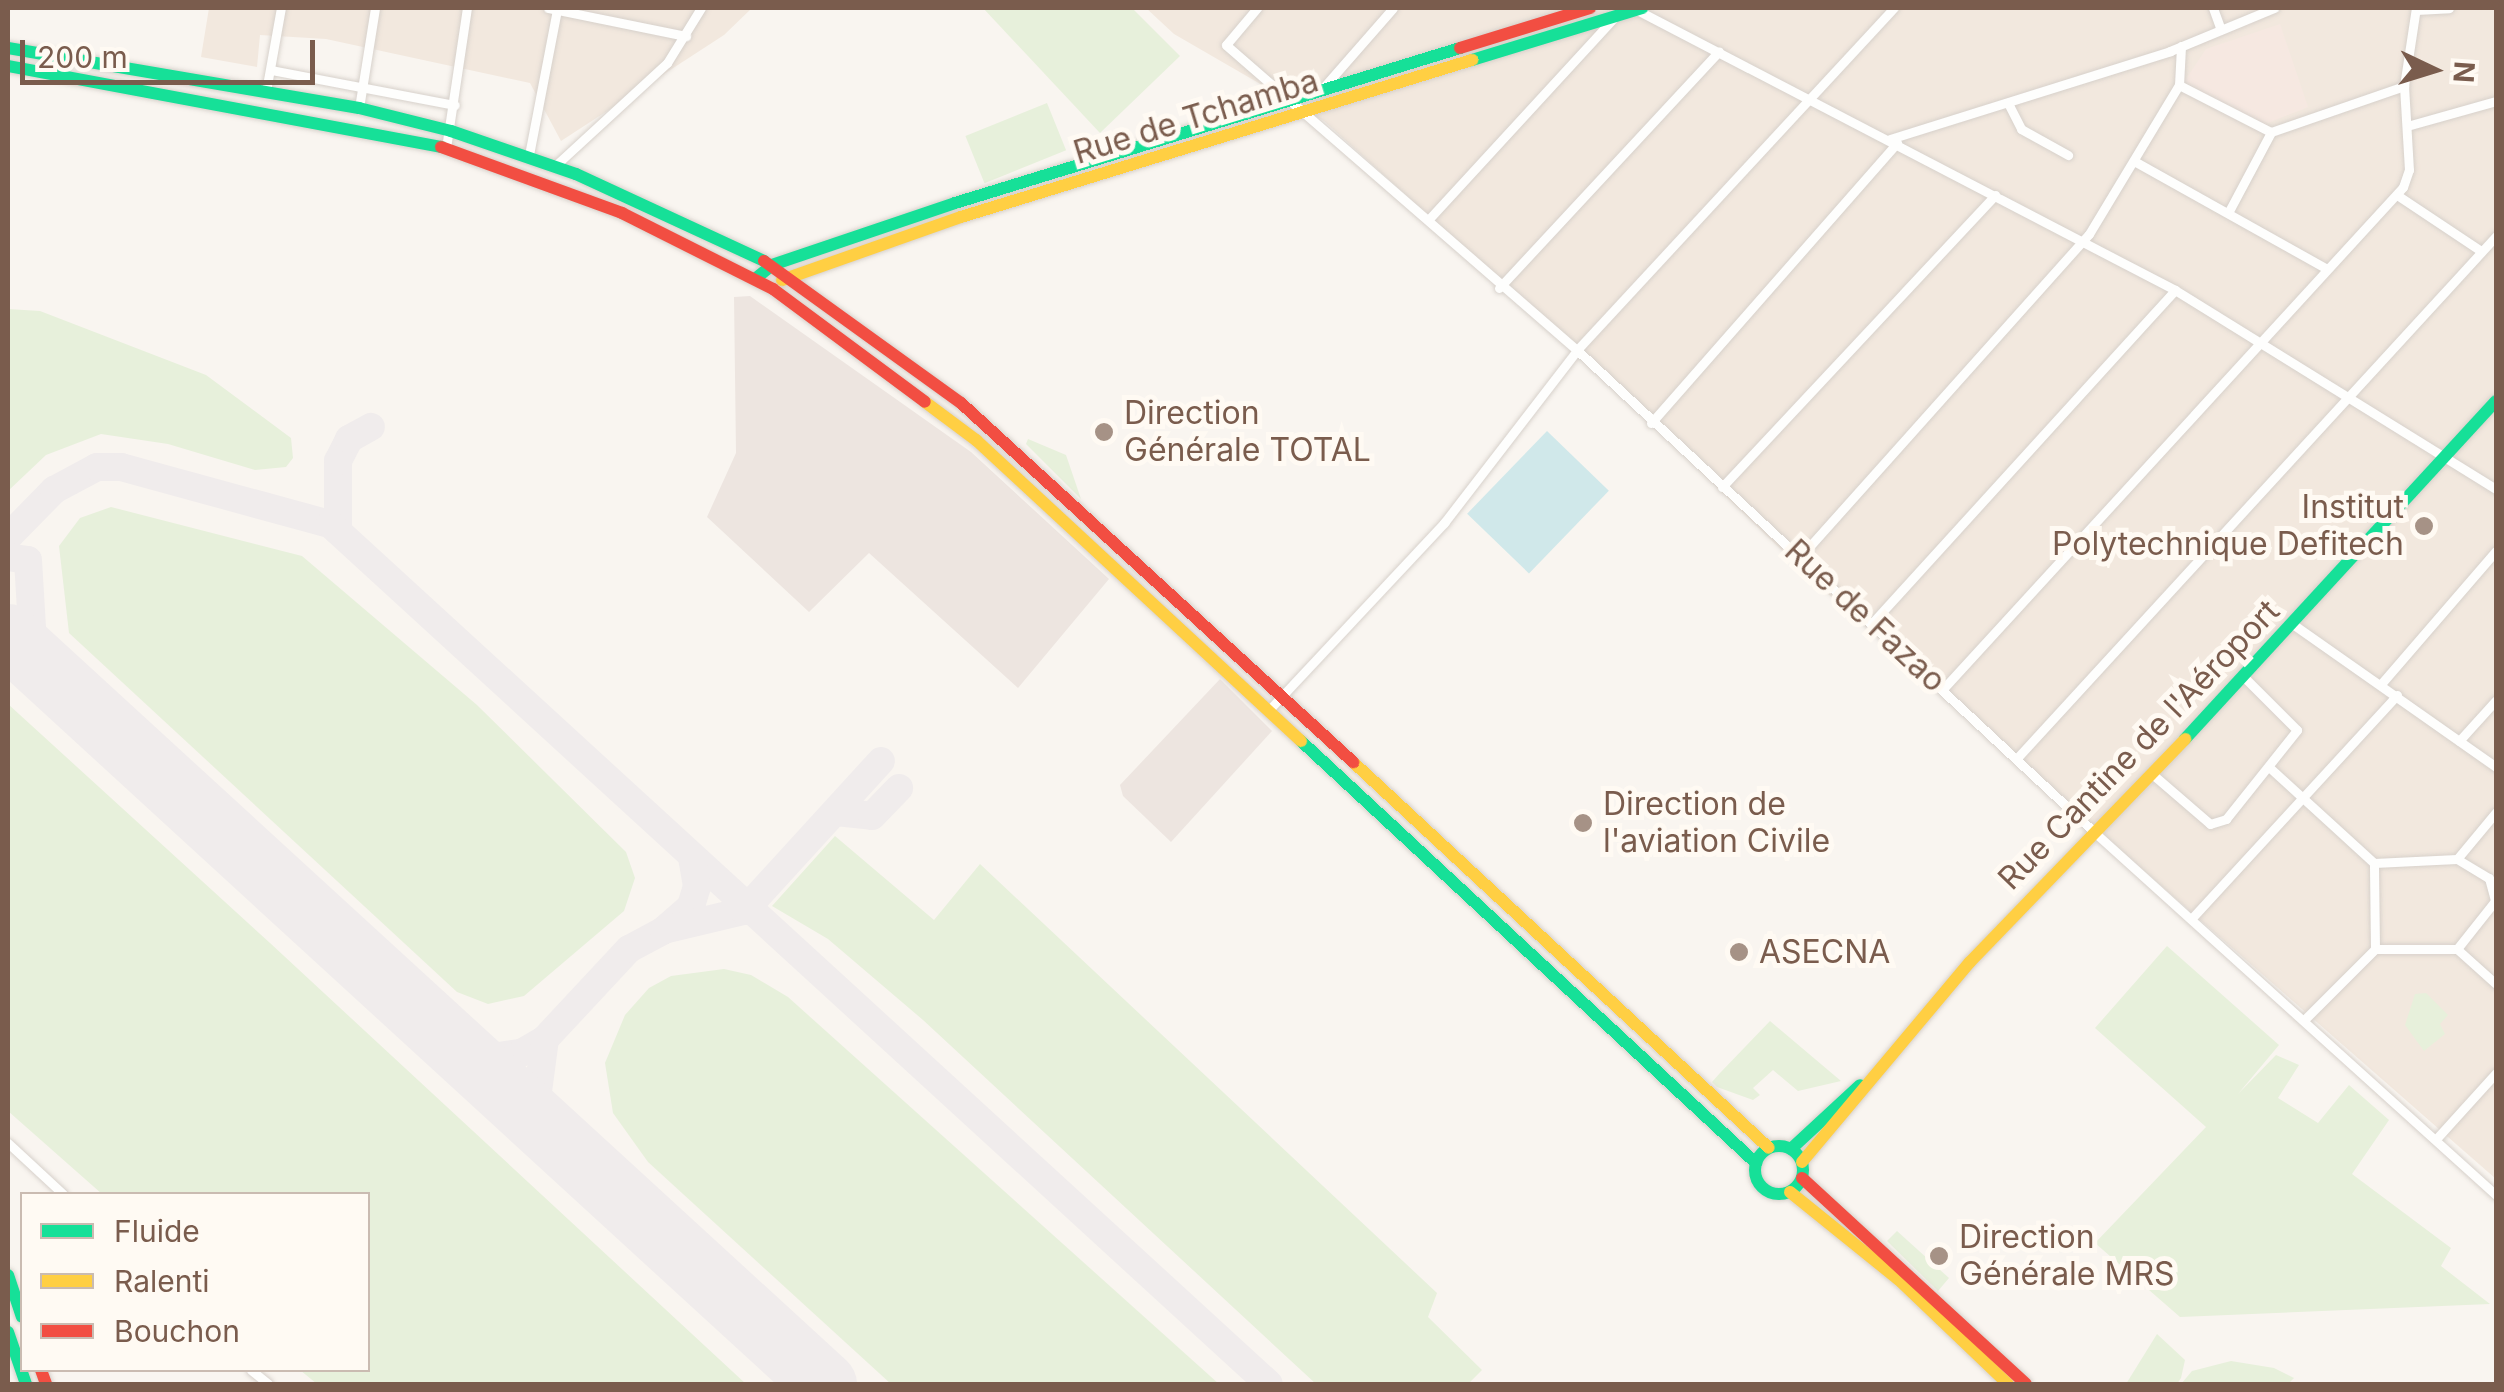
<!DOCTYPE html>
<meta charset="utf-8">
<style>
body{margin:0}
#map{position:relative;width:2504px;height:1392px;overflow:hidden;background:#f9f5f0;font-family:Inter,sans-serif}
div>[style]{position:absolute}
.residential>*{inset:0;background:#f2e8de}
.commercial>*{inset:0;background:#f6e8e1}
.industrial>*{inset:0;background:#ede5e0}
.green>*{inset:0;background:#e7f0db;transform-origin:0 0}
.water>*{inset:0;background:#d0e8ea;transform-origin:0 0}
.taxiway>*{height:28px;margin:-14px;padding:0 14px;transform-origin:14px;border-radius:14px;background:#f0ecec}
.runway>*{height:65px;margin:-32.5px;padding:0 32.5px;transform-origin:32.5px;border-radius:32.5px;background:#f0ecec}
.roads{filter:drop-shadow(0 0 2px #d7d1cb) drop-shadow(0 0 2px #d7d1cb)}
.street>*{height:9px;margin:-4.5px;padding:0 4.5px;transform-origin:4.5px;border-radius:4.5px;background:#fefefd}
.fast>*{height:12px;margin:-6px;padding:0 6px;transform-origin:6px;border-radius:6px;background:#16e098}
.fast>.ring{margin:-6px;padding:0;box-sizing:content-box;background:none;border:12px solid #16e098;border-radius:50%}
.slow>*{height:12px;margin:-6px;padding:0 6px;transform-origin:6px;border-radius:6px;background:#ffcf43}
.jam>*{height:12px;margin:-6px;padding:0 6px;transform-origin:6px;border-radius:6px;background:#f24e42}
.dots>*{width:28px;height:28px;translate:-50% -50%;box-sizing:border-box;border:5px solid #fffaf3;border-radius:50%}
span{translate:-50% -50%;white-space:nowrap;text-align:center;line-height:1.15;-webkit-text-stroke:10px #fffaf3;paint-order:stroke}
.street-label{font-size:32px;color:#7a5c4d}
.poi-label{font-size:32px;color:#7a5c4d}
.left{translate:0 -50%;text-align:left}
.right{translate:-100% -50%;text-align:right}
.frame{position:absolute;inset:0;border:10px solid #7a5c4d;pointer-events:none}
.legend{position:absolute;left:20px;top:1192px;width:350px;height:180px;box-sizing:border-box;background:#fffaf3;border:2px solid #cabbb1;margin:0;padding:12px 18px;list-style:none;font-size:30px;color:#7a5c4d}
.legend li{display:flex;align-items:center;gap:20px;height:50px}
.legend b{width:50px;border:2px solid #cabbb1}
.north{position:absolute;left:2384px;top:20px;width:100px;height:100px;-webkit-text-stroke:8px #fffaf3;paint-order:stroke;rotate:94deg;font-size:28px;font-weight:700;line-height:40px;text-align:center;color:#7a5c4d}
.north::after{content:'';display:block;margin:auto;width:35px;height:45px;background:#7a5c4d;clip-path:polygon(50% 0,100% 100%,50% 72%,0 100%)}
.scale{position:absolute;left:20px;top:40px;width:295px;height:45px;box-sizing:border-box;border:5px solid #7a5c4d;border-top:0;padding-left:12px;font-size:30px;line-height:35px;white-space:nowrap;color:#7a5c4d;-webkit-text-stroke:8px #fffaf3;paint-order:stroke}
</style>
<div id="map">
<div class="residential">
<i style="clip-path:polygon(209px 8px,752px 8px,724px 35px,561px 141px,530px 83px,326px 39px,260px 35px,257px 67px,201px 57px)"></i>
<i style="clip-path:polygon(1146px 8px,2496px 8px,2496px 1179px,1820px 587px,1519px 297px,1324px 121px,1174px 34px)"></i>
</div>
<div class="commercial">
<i style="clip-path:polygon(2280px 24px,2308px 107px,2263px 125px,2182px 85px,2206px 49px)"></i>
</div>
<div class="industrial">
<i style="clip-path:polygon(750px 296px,971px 452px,1109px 579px,1018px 688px,869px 553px,809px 612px,707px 517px,736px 453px,734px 297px)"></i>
<i style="clip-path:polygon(1220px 679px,1272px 731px,1171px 842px,1123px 796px,1120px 785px)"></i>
</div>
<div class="green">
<i style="clip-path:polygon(983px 8px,1132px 8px,1180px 56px,1100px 133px)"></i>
<i style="left:1047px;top:103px;width:51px;height:88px;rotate:68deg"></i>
<i style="clip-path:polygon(8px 309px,40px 311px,206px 375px,291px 438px,293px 458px,286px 467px,255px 470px,168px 444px,101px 434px,46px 455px,8px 491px)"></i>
<i style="clip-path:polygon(1028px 439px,1066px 455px,1081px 499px,1026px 444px)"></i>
<i style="clip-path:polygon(111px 507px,302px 556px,477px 705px,626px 852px,635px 878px,624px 911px,524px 996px,488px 1004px,457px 992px,69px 633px,59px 546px,80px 518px)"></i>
<i style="clip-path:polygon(8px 704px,270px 943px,746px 1384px,317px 1384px,300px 1370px,368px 1370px,368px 1194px,102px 1194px,8px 1111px)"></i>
<i style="clip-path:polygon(835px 836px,934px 920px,980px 864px,1437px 1293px,1428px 1317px,1482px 1370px,1468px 1384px,1316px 1384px,923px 1020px,828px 939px,772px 906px)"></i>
<i style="clip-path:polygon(2167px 946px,2279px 1045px,2238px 1094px,2276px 1055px,2299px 1065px,2278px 1098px,2318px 1123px,2349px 1085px,2389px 1120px,2352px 1174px,2451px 1248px,2441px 1266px,2490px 1304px,2180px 1317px,2095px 1243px,2206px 1127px,2095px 1028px)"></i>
<i style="clip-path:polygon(724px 969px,751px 975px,788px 997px,1219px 1384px,891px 1384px,648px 1162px,613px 1113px,605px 1063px,625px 1015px,649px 988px,671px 976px)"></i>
<i style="clip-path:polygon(2426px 993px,2448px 1015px,2440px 1024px,2445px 1034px,2424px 1051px,2405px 1025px,2415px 994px)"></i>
<i style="clip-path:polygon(1770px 1021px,1841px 1081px,1798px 1091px,1773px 1070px,1753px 1088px,1760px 1095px,1753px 1100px,1717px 1087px,1712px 1082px,1720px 1073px)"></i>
<i style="clip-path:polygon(1897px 1231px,1949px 1278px,1938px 1291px,1887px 1241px)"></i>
<i style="clip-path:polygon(2157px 1334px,2185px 1360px,2181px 1378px,2177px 1384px,2126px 1384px)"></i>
<i style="clip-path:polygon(2231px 1361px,2274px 1368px,2294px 1378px,2288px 1384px,2181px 1384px,2192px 1371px)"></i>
</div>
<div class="water">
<i style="left:1547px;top:431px;width:86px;height:115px;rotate:44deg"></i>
</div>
<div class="taxiway">
<i style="left:338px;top:531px;width:70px;rotate:-90deg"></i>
<i style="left:338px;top:461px;width:25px;rotate:-63deg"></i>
<i style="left:349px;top:439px;width:25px;rotate:-29deg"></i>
<i style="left:8px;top:537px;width:66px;rotate:-45.6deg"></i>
<i style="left:54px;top:490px;width:49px;rotate:-28.1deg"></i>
<i style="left:97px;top:467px;width:24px"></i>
<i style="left:121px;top:467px;width:217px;rotate:15.3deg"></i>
<i style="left:330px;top:524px;width:1273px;rotate:42.49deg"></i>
<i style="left:8px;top:557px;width:20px;rotate:9deg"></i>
<i style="left:28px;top:560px;width:83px;rotate:86.6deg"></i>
<i style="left:33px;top:643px;width:35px;rotate:63deg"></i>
<i style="left:836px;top:812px;width:36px;rotate:6deg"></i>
<i style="left:872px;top:816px;width:39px;rotate:-46deg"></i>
<i style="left:665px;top:929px;width:35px;rotate:-41deg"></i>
<i style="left:691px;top:906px;width:21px;rotate:-73deg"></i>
<i style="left:697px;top:886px;width:27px;rotate:-100deg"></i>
<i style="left:434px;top:1030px;width:39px;rotate:35deg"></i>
<i style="left:466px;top:1052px;width:25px;rotate:11deg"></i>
<i style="left:491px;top:1057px;width:30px;rotate:-8deg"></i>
<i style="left:521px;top:1053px;width:28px;rotate:-30deg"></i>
<i style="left:545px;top:1039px;width:61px;rotate:97.6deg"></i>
<i style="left:537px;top:1099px;width:34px;rotate:66deg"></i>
<i style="left:551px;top:1130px;width:33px;rotate:47deg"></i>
<i style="left:545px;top:1039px;width:123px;rotate:-47deg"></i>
<i style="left:629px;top:949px;width:40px;rotate:-28deg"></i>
<i style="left:664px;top:930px;width:82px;rotate:-13.4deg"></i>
<i style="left:744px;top:911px;width:203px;rotate:-47.6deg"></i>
</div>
<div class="runway">
<i style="left:8px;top:636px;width:1107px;rotate:42.51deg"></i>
</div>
<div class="roads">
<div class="street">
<i style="left:548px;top:8px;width:141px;rotate:11.5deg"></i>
<i style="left:1257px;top:8px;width:48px;rotate:130deg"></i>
<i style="left:1226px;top:45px;width:465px;rotate:41deg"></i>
<i style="left:1577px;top:350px;width:705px;rotate:42.99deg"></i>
<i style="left:2093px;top:831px;width:543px;rotate:42.09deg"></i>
<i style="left:2213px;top:8px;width:23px;rotate:70deg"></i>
<i style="left:1635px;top:9px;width:609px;rotate:27.49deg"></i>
<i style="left:2175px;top:290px;width:378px;rotate:31.8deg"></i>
<i style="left:2416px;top:10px;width:33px;rotate:-3deg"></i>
<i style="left:271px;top:70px;width:187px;rotate:10.8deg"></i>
<i style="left:2179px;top:85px;width:103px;rotate:27.1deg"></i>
<i style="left:1323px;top:88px;width:106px;rotate:-48.8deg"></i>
<i style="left:266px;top:91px;width:84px;rotate:-79.8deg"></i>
<i style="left:2009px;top:105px;width:27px;rotate:63deg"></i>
<i style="left:2021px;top:129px;width:54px;rotate:29deg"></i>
<i style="left:359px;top:108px;width:101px;rotate:-80.9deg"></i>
<i style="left:2407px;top:126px;width:92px;rotate:-15.7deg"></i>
<i style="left:1890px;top:139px;width:294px;rotate:-17.4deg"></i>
<i style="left:2170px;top:51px;width:113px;rotate:-22.5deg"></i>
<i style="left:446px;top:148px;width:142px;rotate:-81.5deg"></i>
<i style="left:529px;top:155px;width:149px;rotate:-79.1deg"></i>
<i style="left:2134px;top:161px;width:221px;rotate:29.2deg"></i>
<i style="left:556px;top:165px;width:151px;rotate:-42.6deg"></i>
<i style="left:667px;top:63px;width:65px;rotate:-58.3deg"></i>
<i style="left:2397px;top:195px;width:101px;rotate:33.7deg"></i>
<i style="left:2228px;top:213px;width:92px;rotate:-62deg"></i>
<i style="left:2271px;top:132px;width:141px;rotate:-19.1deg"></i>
<i style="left:1429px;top:219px;width:272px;rotate:-47.4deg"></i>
<i style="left:1499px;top:288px;width:323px;rotate:-47.1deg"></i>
<i style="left:1651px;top:423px;width:373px;rotate:-48.7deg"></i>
<i style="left:1722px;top:487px;width:400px;rotate:-46.9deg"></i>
<i style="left:1801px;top:556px;width:432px;rotate:-48.2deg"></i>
<i style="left:2089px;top:234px;width:174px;rotate:-58.9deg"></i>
<i style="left:2179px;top:85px;width:39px;rotate:-87deg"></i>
<i style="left:1873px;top:622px;width:449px;rotate:-47.7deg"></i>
<i style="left:2294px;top:625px;width:247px;rotate:35.1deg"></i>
<i style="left:2381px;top:684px;width:176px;rotate:-49.2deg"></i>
<i style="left:1942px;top:690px;width:682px;rotate:-47.49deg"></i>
<i style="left:2403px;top:187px;width:18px;rotate:-71deg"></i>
<i style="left:2409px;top:170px;width:84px;rotate:-93.4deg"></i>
<i style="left:2404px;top:86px;width:79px;rotate:-81.3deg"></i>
<i style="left:1268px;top:711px;width:258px;rotate:-46.9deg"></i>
<i style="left:1444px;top:523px;width:218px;rotate:-52.4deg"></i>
<i style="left:1577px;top:350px;width:466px;rotate:-47.2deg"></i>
<i style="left:2459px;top:741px;width:55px;rotate:-47.9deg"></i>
<i style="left:2018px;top:757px;width:707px;rotate:-47.46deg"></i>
<i style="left:2270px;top:768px;width:141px;rotate:42.4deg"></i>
<i style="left:2374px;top:863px;width:83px;rotate:-2.8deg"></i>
<i style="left:2457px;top:859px;width:37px;rotate:31deg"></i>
<i style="left:2489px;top:878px;width:24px;rotate:75deg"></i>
<i style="left:2495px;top:901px;width:61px;rotate:128.4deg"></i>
<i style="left:2151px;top:773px;width:78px;rotate:40.8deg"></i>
<i style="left:2210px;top:824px;width:17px;rotate:-17deg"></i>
<i style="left:2226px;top:819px;width:114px;rotate:-51.4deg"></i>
<i style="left:2297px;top:730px;width:75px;rotate:-135deg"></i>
<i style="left:2457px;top:859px;width:61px;rotate:-50.3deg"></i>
<i style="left:2192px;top:918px;width:303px;rotate:-47.4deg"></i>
<i style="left:2375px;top:949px;width:82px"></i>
<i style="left:2457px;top:949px;width:52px;rotate:41.9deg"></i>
<i style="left:2306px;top:1018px;width:98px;rotate:-45deg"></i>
<i style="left:2375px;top:949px;width:86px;rotate:-90.7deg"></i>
<i style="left:2437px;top:1138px;width:88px;rotate:-47.8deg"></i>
<i style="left:8px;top:1143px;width:75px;rotate:42.8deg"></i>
<i style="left:251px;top:1370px;width:22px;rotate:39deg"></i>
</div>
<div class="fast">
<i style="left:8px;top:48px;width:356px;rotate:9.7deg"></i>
<i style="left:359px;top:108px;width:95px;rotate:14deg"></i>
<i style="left:451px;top:131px;width:132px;rotate:19deg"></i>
<i style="left:576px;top:174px;width:207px;rotate:24.8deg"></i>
<i style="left:1472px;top:60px;width:178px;rotate:-17deg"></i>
<i style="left:8px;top:66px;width:441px;rotate:10.6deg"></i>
<i style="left:755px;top:279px;width:22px;rotate:-39deg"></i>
<i style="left:772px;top:265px;width:193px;rotate:-18.7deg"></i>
<i style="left:955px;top:203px;width:528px;rotate:-17.06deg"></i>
<i style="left:2185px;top:739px;width:459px;rotate:-47.4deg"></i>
<i style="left:1301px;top:741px;width:621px;rotate:42.85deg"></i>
<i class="ring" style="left:1755px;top:1146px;width:36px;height:36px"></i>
<i style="left:1791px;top:1149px;width:94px;rotate:-42.8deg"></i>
<i style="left:8px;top:1275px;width:44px;rotate:71.6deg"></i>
<i style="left:8px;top:1332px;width:55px;rotate:70.9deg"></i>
</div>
<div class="slow">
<i style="left:782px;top:280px;width:190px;rotate:-19.4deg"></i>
<i style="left:961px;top:217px;width:535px;rotate:-17.08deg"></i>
<i style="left:925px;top:402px;width:64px;rotate:36.7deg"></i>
<i style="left:976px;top:440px;width:443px;rotate:42.8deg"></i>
<i style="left:1353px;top:762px;width:567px;rotate:42.86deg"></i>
<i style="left:1802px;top:1162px;width:261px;rotate:-50deg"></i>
<i style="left:1970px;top:962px;width:310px;rotate:-46deg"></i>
<i style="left:1790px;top:1192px;width:139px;rotate:38.9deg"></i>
<i style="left:1898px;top:1279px;width:152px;rotate:43.7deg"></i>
</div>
<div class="jam">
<i style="left:1460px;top:48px;width:136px;rotate:-17.1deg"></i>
<i style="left:441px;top:147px;width:193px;rotate:20deg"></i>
<i style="left:622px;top:213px;width:169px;rotate:26.7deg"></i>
<i style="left:773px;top:289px;width:189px;rotate:36.6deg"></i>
<i style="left:764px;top:261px;width:243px;rotate:35.8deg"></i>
<i style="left:961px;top:403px;width:532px;rotate:42.48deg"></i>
<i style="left:1802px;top:1178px;width:304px;rotate:42.6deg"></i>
<i style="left:41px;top:1370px;width:15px;rotate:70deg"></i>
</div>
</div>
<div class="dots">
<i style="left:1104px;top:432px;background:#a69286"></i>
<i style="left:2424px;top:526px;background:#a69286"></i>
<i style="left:1583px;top:823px;background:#a69286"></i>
<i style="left:1739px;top:952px;background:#a69286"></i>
<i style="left:1939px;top:1256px;background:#a69286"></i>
</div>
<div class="street-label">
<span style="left:1196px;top:117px;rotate:-17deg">Rue de Tchamba</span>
<span style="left:1865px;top:616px;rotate:43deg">Rue de Fazao</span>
<span style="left:2139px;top:745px;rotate:-46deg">Rue Cantine de l'Aéroport</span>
</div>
<div class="poi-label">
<span class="left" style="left:1124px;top:432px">Direction<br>Générale TOTAL</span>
<span class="right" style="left:2404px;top:526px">Institut<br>Polytechnique Defitech</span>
<span class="left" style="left:1603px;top:823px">Direction de<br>l'aviation Civile</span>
<span class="left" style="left:1759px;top:952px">ASECNA</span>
<span class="left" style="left:1959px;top:1256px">Direction<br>Générale MRS</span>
</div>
<div class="frame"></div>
<ul class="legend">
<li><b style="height:12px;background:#16e098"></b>Fluide</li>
<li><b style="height:12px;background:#ffcf43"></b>Ralenti</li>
<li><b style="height:12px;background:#f24e42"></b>Bouchon</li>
</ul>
<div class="north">N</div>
<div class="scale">200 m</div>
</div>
